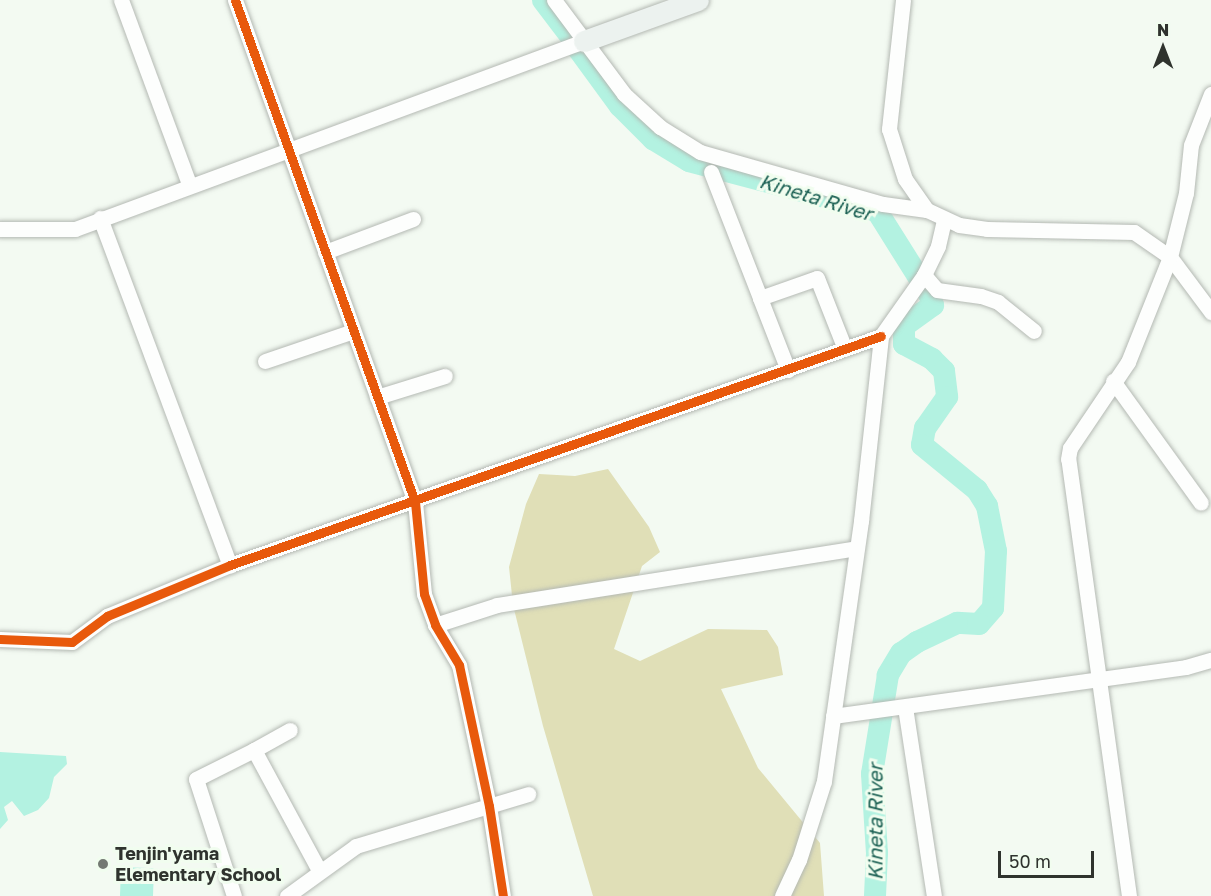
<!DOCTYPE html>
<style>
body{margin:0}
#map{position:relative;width:1211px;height:896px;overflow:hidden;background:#f3faf2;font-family:"Golos Text",sans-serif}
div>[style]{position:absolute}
.forest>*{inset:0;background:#e0dfb7}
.water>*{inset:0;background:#b3f2e1;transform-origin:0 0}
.river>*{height:22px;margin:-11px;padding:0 11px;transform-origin:11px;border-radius:11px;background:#b3f2e1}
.roads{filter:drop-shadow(0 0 2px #b4b9b3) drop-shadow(0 0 2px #b4b9b3)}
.street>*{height:15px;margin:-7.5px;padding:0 7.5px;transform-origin:7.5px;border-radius:7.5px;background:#fdfefd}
.secondary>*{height:21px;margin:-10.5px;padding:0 10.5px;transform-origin:10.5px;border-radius:10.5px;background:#ecf2ef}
.cycleway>*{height:9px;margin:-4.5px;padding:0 4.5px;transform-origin:4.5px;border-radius:4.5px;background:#e8590c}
.dots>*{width:16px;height:16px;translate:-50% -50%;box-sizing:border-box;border:3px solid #f1fdef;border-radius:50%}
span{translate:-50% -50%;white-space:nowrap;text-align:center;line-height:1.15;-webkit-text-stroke:6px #f1fdef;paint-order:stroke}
.poi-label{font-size:18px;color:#2f332e;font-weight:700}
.left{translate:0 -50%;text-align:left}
.water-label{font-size:20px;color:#1c6154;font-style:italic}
.north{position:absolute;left:1133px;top:18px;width:60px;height:60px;-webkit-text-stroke:4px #f1fdef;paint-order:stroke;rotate:0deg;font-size:16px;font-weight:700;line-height:24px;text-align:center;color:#2f332e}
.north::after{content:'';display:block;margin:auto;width:21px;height:27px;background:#2f332e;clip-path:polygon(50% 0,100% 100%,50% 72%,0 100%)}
.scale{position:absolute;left:998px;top:851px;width:96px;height:27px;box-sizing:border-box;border:3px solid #2f332e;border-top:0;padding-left:8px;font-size:18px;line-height:21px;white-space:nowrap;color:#2f332e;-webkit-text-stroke:4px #f1fdef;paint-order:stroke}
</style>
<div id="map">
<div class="forest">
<i style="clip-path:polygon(608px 469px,649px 527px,660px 552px,642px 566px,614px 649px,640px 661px,708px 629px,767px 630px,778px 647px,783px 675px,721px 689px,758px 768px,820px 843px,824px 896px,593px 896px,543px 726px,513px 605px,509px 567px,526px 504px,539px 474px,575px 476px)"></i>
</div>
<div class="water">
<i style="clip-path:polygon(0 752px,66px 756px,67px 764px,54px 777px,49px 798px,38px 810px,24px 816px,12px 801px,4px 807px,8px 820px,0 829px)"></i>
<i style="left:121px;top:867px;width:33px;height:29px;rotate:2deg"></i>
</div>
<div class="river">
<i style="left:543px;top:0;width:46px;rotate:52.9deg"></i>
<i style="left:579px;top:50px;width:69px;rotate:53.8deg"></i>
<i style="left:620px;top:106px;width:47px;rotate:45deg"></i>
<i style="left:653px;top:139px;width:42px;rotate:31.4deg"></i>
<i style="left:689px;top:161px;width:195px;rotate:14.9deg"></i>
<i style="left:877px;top:211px;width:98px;rotate:57.9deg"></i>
<i style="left:929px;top:294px;width:12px;rotate:70deg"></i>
<i style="left:933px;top:305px;width:36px;rotate:144deg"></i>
<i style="left:904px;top:326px;width:18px;rotate:90deg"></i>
<i style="left:904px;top:344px;width:32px;rotate:28deg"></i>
<i style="left:932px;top:359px;width:17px;rotate:45deg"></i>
<i style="left:944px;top:371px;width:26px;rotate:83deg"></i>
<i style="left:947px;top:397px;width:38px;rotate:125deg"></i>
<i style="left:925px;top:428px;width:17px;rotate:100deg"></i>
<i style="left:922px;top:445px;width:71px;rotate:39.3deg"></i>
<i style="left:977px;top:490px;width:19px;rotate:58deg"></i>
<i style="left:987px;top:506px;width:46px;rotate:78.7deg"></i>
<i style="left:996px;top:551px;width:57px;rotate:93deg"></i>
<i style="left:993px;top:608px;width:21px;rotate:131deg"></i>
<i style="left:979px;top:624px;width:22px;rotate:-177deg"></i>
<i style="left:957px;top:623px;width:44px;rotate:154.6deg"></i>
<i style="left:917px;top:642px;width:19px;rotate:145deg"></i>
<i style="left:901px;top:653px;width:26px;rotate:121deg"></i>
<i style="left:888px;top:675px;width:100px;rotate:99.2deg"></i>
<i style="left:872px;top:774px;width:79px;rotate:86.4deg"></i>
<i style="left:877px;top:853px;width:43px;rotate:92.7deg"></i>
</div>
<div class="roads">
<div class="street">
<i style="left:121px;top:0;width:196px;rotate:69.7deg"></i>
<i style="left:235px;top:0;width:533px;rotate:70.27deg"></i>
<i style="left:415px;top:502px;width:92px;rotate:84.4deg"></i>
<i style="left:424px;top:594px;width:33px;rotate:70deg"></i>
<i style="left:435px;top:625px;width:47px;rotate:59deg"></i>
<i style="left:459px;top:665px;width:144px;rotate:78deg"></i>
<i style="left:489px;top:806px;width:91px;rotate:81.2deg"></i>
<i style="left:554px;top:0;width:117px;rotate:53.3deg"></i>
<i style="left:624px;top:94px;width:49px;rotate:42.5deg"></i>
<i style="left:660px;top:127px;width:47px;rotate:32deg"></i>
<i style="left:700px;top:152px;width:190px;rotate:15.9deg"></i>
<i style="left:883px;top:204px;width:44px;rotate:7.8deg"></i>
<i style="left:903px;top:0;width:130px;rotate:96.2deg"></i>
<i style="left:889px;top:129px;width:52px;rotate:72.3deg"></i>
<i style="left:905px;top:179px;width:38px;rotate:55deg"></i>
<i style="left:927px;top:210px;width:35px;rotate:25deg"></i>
<i style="left:959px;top:225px;width:28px;rotate:8deg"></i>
<i style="left:987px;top:229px;width:147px;rotate:1.2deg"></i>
<i style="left:1134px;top:232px;width:44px;rotate:34.8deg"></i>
<i style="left:1170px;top:257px;width:69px;rotate:53.3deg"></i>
<i style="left:711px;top:172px;width:135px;rotate:68.7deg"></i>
<i style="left:100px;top:218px;width:371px;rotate:69.5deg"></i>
<i style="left:0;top:229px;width:75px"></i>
<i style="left:75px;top:229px;width:543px;rotate:-20.27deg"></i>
<i style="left:325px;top:252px;width:94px;rotate:-20.6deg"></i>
<i style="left:924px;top:275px;width:20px;rotate:49deg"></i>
<i style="left:937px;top:290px;width:44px;rotate:7.8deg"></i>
<i style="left:981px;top:296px;width:18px;rotate:19deg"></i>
<i style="left:998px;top:302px;width:46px;rotate:38.9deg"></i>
<i style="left:265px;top:361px;width:93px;rotate:-18.8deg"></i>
<i style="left:788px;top:370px;width:77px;rotate:-111.3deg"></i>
<i style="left:760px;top:298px;width:60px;rotate:-19.3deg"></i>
<i style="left:817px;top:278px;width:76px;rotate:68.5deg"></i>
<i style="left:1113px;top:381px;width:150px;rotate:54.2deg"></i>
<i style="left:377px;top:397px;width:71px;rotate:-17.2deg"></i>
<i style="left:435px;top:625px;width:65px;rotate:-17.9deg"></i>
<i style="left:497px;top:605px;width:363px;rotate:-9deg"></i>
<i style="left:0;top:639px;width:72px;rotate:2.4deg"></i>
<i style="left:72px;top:642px;width:44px;rotate:-36.6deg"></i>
<i style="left:107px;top:616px;width:133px;rotate:-22.5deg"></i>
<i style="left:230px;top:565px;width:690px;rotate:-19.38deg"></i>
<i style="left:905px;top:707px;width:191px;rotate:81.3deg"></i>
<i style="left:833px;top:716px;width:356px;rotate:-7.9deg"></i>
<i style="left:1186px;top:667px;width:26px;rotate:-16deg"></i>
<i style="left:254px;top:750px;width:41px;rotate:-29.1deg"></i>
<i style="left:234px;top:896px;width:123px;rotate:-108deg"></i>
<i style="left:196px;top:779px;width:65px;rotate:-26.6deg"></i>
<i style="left:254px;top:750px;width:136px;rotate:61.6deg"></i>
<i style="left:287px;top:896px;width:85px;rotate:-35.9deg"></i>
<i style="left:356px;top:846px;width:180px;rotate:-16.8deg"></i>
<i style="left:782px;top:896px;width:40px;rotate:-65deg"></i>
<i style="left:799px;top:860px;width:83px;rotate:-72.4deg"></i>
<i style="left:824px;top:781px;width:263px;rotate:-81.9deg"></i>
<i style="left:861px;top:521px;width:186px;rotate:-83.8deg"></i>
<i style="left:881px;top:336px;width:75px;rotate:-54.8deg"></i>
<i style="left:924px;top:275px;width:32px;rotate:-64deg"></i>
<i style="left:938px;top:246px;width:27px;rotate:-77deg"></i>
<i style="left:1129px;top:896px;width:441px;rotate:-97.9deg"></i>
<i style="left:1068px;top:459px;width:11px;rotate:-80deg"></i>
<i style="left:1070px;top:448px;width:104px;rotate:-56deg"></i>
<i style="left:1128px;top:362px;width:113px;rotate:-68.2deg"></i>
<i style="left:1170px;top:257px;width:66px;rotate:-76deg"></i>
<i style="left:1186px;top:193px;width:48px;rotate:-84.1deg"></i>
<i style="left:1191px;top:145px;width:55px;rotate:-68.6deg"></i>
</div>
<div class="secondary">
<i style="left:584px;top:41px;width:121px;rotate:-19.8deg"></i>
</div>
</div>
<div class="cycleway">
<i style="left:235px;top:0;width:533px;rotate:70.27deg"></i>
<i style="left:415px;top:502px;width:92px;rotate:84.4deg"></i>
<i style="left:424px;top:594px;width:33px;rotate:70deg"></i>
<i style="left:435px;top:625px;width:47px;rotate:59deg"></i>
<i style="left:459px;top:665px;width:144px;rotate:78deg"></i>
<i style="left:489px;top:806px;width:91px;rotate:81.2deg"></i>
<i style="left:0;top:639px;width:72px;rotate:2.4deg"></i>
<i style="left:72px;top:642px;width:44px;rotate:-36.6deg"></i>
<i style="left:107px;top:616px;width:133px;rotate:-22.5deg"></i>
<i style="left:230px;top:565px;width:690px;rotate:-19.38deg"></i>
</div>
<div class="dots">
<i style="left:103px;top:864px;background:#747973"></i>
</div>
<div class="poi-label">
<span class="left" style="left:115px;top:864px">Tenjin'yama<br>Elementary School</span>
</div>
<div class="water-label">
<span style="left:816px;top:197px;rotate:17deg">Kineta River</span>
<span style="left:875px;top:822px;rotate:-90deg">Kineta River</span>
</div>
<div class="north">N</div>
<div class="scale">50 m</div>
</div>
